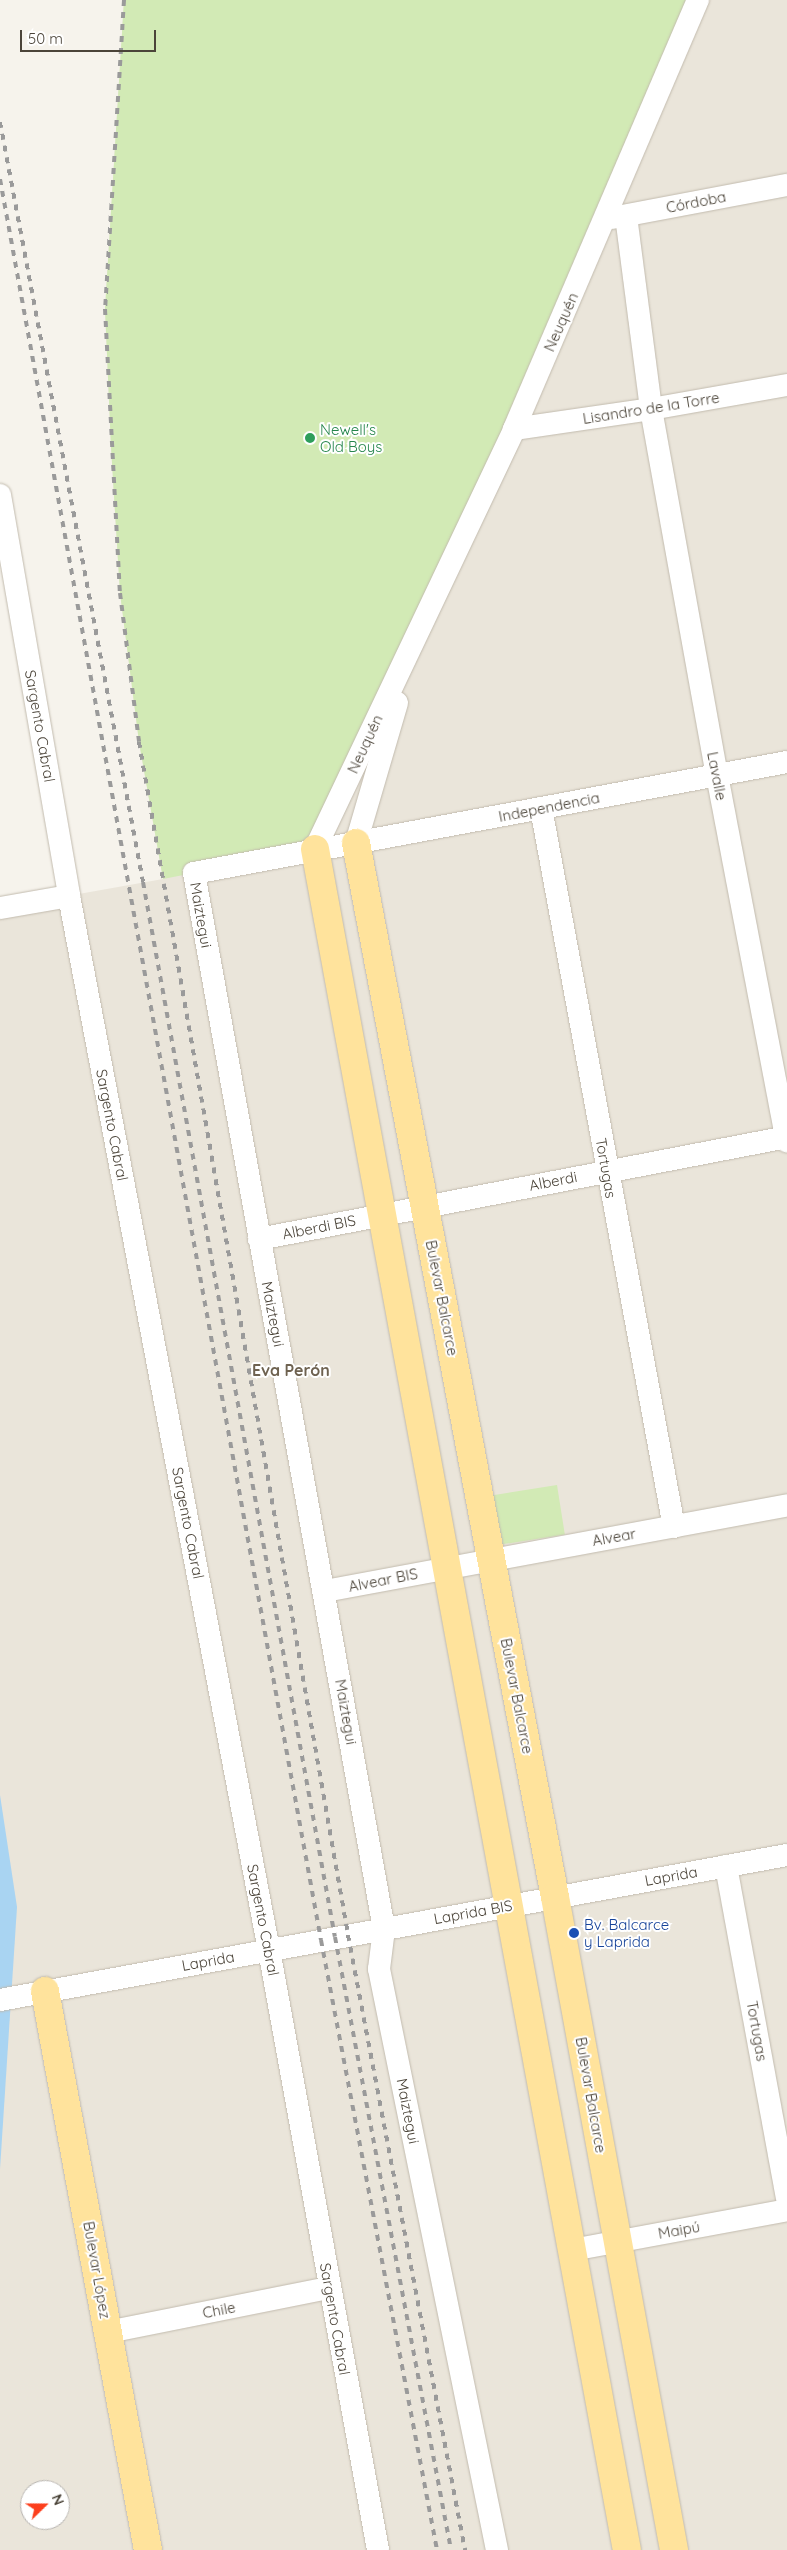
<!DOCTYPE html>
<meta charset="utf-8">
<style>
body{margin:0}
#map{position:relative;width:787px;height:2550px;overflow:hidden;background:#f6f3ec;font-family:Quicksand,sans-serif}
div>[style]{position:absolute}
.residential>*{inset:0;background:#eae5da}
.green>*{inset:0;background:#d2eab5;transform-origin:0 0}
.water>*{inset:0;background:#a9d4f2}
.roads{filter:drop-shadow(0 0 1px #c2bbae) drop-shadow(0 0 1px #c2bbae)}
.minor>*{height:22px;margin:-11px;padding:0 11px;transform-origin:11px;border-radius:11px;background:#fff}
.major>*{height:28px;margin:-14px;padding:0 14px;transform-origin:14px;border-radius:14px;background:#ffe39c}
.rail>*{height:4px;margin-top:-2px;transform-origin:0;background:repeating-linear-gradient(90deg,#9a9a9a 0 6px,transparent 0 12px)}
.dots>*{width:14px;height:14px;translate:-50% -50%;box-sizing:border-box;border:2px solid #fff;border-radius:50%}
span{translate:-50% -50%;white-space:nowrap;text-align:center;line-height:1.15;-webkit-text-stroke:4px #fff;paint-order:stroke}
.street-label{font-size:15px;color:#4b4439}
.leisure-label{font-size:15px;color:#27864d}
.left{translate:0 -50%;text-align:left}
.transit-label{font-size:15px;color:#164399}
.neighbourhood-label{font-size:16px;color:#6e6250;font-weight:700}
.north{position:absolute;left:20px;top:2480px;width:50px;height:50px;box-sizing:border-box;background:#fff;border:1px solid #b7b4b0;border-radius:50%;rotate:68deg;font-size:14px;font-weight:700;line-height:20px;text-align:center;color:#4b4439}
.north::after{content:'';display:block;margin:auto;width:18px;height:22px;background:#fc3f1d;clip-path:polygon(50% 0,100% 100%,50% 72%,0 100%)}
.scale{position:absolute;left:20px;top:30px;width:136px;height:22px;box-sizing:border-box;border:2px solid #4b4439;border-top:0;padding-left:6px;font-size:15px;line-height:18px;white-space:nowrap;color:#4b4439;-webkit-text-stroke:4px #fff;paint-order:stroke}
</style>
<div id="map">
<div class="residential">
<i style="clip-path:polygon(evenodd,124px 0,787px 0,787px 2550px,0 2550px,0 908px,163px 879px,139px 742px,120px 593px,111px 447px,105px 309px,124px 0,30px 2490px,60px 2490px,60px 2520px,30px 2520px,30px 2490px)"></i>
</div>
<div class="green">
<i style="clip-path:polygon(124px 0,698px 0,315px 849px,163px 879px,139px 742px,120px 593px,111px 447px,105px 309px)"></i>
<i style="left:557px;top:1485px;width:50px;height:65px;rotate:81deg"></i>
</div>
<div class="water">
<i style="clip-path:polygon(0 1795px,17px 1907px,0 2169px)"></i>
</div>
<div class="roads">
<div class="minor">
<i style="left:626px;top:216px;width:195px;rotate:82.6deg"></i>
<i style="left:651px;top:409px;width:372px;rotate:79.8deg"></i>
<i style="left:717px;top:775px;width:373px;rotate:79.2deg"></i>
<i style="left:612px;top:218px;width:178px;rotate:-10.7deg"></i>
<i style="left:514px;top:429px;width:138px;rotate:-8.3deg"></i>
<i style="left:651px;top:409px;width:138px;rotate:-10deg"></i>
<i style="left:0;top:495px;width:407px;rotate:80.2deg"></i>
<i style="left:69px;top:896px;width:1073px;rotate:79.26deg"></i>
<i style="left:269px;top:1950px;width:610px;rotate:79.7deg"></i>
<i style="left:541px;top:808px;width:731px;rotate:79.52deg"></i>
<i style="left:356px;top:843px;width:146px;rotate:-73.7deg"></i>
<i style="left:315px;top:849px;width:465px;rotate:-64.6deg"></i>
<i style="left:514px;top:429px;width:467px;rotate:-66.8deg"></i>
<i style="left:0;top:908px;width:70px;rotate:-9.9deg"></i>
<i style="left:259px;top:1239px;width:538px;rotate:-10.93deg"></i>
<i style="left:325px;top:1591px;width:470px;rotate:-10.5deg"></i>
<i style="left:726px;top:1866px;width:337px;rotate:79.6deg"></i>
<i style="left:0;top:2000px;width:800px;rotate:-10.44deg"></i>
<i style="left:572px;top:2250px;width:219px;rotate:-10.5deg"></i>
<i style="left:108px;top:2332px;width:225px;rotate:-11.3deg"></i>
<i style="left:497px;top:2550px;width:593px;rotate:-101.48deg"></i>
<i style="left:379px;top:1969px;width:40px;rotate:-82.9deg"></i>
<i style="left:384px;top:1929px;width:1073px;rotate:-100.2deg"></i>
<i style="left:194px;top:873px;width:603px;rotate:-10.6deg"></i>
</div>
<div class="major">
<i style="left:356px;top:843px;width:1073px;rotate:79.31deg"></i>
<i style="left:555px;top:1897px;width:664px;rotate:79.67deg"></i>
<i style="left:315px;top:849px;width:1729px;rotate:79.61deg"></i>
<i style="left:45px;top:1991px;width:568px;rotate:79.56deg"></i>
</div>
</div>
<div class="rail">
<i style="left:124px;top:0;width:310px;rotate:93.5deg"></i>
<i style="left:105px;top:309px;width:284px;rotate:87deg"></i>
<i style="left:120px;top:593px;width:150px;rotate:82.7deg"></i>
<i style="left:139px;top:742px;width:1211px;rotate:80.06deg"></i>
<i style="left:348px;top:1935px;width:626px;rotate:79.23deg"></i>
<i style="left:0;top:122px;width:773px;rotate:79.34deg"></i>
<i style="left:143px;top:882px;width:1072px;rotate:79.69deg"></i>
<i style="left:335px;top:1937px;width:624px;rotate:79.28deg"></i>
<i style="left:0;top:179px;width:1790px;rotate:79.67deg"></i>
<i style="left:321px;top:1940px;width:621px;rotate:79.23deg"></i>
</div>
<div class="dots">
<i style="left:310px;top:438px;background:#2e9e5b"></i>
<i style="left:574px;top:1933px;background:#1a4fb4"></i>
</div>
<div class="street-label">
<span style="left:696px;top:202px;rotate:-11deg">Córdoba</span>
<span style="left:561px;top:322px;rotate:-66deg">Neuquén</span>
<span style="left:651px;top:408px;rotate:-9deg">Lisandro de la Torre</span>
<span style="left:40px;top:726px;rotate:80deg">Sargento Cabral</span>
<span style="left:365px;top:744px;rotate:-65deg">Neuquén</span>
<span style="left:717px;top:776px;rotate:79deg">Lavalle</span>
<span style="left:549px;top:807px;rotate:-11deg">Independencia</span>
<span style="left:201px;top:915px;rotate:80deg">Maiztegui</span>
<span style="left:112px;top:1125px;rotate:79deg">Sargento Cabral</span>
<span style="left:606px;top:1168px;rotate:80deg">Tortugas</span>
<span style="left:553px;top:1181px;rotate:-11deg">Alberdi</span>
<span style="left:319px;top:1227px;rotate:-11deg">Alberdi BIS</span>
<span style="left:442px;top:1298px;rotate:79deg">Bulevar Balcarce</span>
<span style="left:273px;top:1314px;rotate:79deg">Maiztegui</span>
<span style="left:188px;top:1523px;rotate:79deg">Sargento Cabral</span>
<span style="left:614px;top:1537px;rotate:-10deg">Alvear</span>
<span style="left:383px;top:1580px;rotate:-11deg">Alvear BIS</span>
<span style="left:517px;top:1696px;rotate:79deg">Bulevar Balcarce</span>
<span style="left:346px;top:1712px;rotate:80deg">Maiztegui</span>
<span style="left:671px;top:1876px;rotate:-10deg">Laprida</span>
<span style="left:473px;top:1912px;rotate:-10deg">Laprida BIS</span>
<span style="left:263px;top:1920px;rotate:79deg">Sargento Cabral</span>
<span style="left:208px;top:1961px;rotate:-10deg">Laprida</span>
<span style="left:757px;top:2031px;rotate:80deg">Tortugas</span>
<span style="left:591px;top:2095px;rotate:80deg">Bulevar Balcarce</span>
<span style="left:408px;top:2111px;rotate:79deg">Maiztegui</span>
<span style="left:679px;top:2230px;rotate:-10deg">Maipú</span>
<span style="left:97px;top:2270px;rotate:80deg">Bulevar López</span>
<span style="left:219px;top:2310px;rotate:-11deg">Chile</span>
<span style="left:335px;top:2319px;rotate:80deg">Sargento Cabral</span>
</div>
<div class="leisure-label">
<span class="left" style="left:320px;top:438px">Newell's<br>Old Boys</span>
</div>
<div class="transit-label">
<span class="left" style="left:584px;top:1933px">Bv. Balcarce<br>y Laprida</span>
</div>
<div class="neighbourhood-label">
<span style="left:291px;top:1370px">Eva Perón</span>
</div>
<div class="north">N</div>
<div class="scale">50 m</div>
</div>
